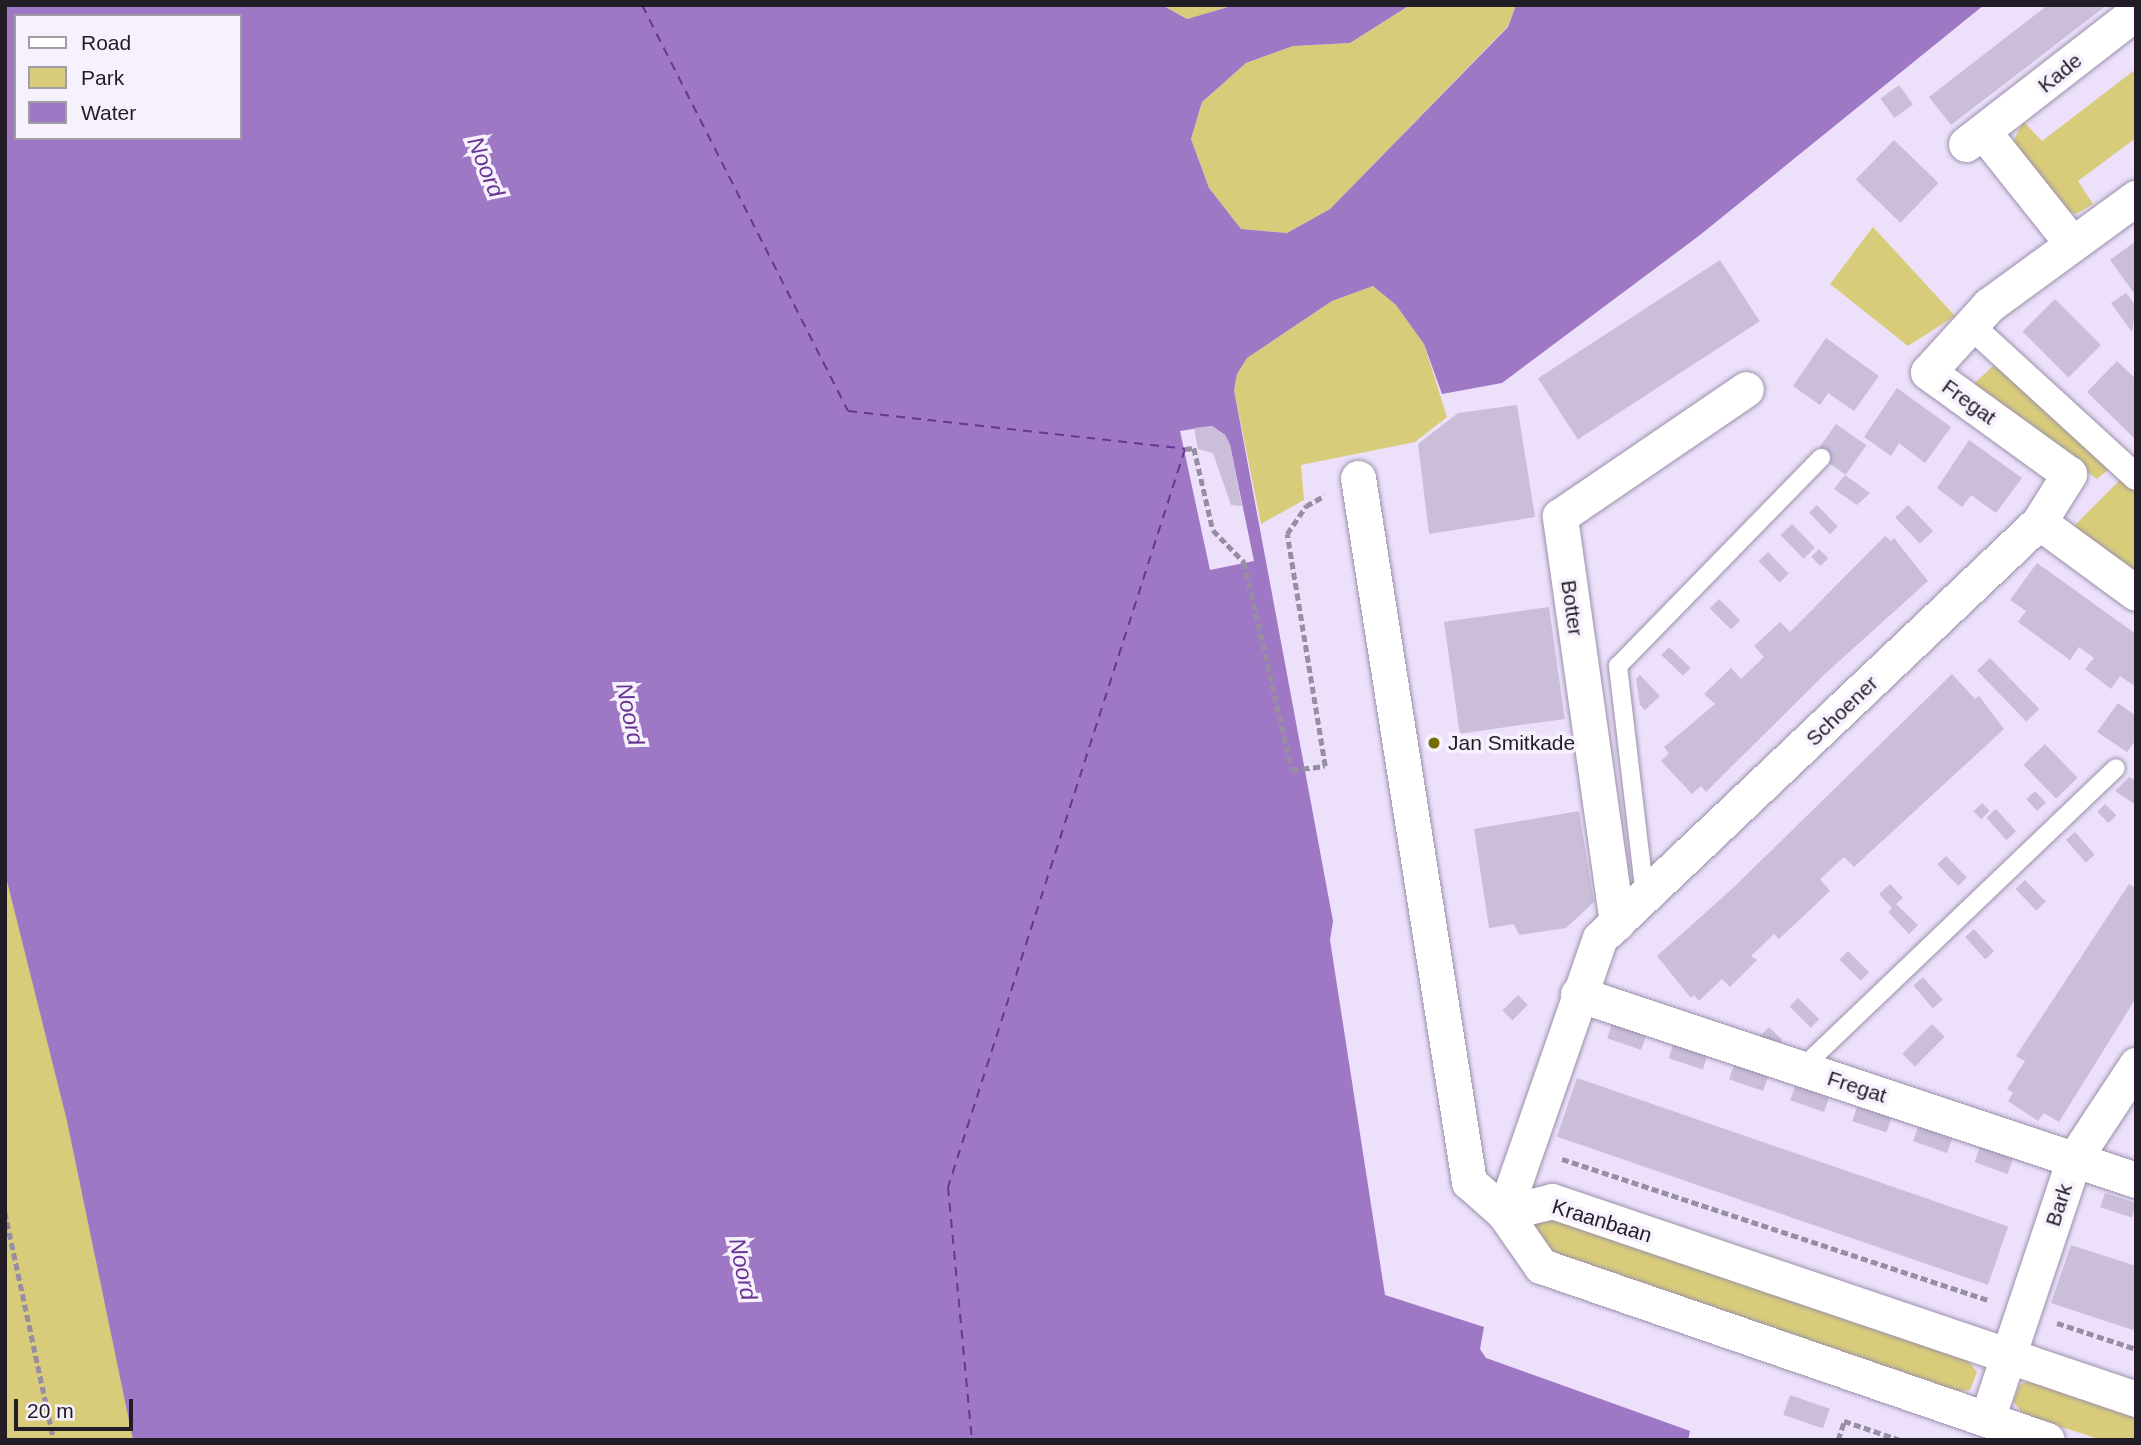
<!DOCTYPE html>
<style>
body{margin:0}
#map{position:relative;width:2141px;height:1445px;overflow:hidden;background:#ece0fb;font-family:Helvetica,sans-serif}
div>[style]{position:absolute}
.green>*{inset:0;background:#d8cc7b}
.water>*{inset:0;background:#9e77c5}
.pier>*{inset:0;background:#ece0fb}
.ferry>*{height:2px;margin-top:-1px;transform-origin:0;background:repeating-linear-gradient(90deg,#683593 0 9px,transparent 0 16px)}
.building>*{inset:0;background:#cabed9;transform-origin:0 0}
.path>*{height:4.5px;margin-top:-2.25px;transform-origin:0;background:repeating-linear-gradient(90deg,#978ea2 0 7px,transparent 0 10.5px)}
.roads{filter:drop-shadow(0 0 2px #9b90a9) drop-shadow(0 0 2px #9b90a9)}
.service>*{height:18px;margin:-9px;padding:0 9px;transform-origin:9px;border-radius:9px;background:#fff}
.pedestrian>*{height:26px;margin:-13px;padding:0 13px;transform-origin:13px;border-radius:13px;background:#fff}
.minor>*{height:35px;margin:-17.5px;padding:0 17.5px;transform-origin:17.5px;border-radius:17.5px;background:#fff}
.dots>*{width:19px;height:19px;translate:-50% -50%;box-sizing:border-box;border:4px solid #f6f1fc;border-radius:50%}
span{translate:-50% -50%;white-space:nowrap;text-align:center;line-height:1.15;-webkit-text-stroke:7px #f6f1fc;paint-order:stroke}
.street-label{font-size:21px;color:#211c26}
.poi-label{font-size:21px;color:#211c26}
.left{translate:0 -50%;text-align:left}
.water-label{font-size:23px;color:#683593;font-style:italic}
.frame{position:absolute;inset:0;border:7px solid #211c26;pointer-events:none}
.legend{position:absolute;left:14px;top:14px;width:228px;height:126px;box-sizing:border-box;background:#f6f1fc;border:2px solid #a19ca6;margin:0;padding:9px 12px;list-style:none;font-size:21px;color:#211c26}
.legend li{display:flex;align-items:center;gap:14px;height:35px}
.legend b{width:35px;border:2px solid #a19ca6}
.scale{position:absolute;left:14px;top:1399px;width:119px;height:32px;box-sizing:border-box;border:4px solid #211c26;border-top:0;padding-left:9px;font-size:21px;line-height:24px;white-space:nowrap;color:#211c26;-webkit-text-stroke:5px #f6f1fc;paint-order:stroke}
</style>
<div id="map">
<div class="green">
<i style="clip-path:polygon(1162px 5px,1235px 5px,1187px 19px)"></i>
<i style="clip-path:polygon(1410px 5px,1516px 5px,1508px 26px,1330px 209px,1287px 233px,1241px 229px,1209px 188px,1191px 139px,1202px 102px,1246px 63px,1293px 46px,1350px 43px)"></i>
<i style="clip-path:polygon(2136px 69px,2136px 138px,2078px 181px,2093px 204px,2076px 214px,2055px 204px,2012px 144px,2023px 121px,2042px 141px)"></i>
<i style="clip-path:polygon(1873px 227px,1955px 316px,1908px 346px,1830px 284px)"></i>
<i style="clip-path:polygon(1373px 286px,1396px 305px,1424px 344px,1447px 417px,1415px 442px,1301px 465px,1304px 500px,1261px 524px,1234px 390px,1237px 374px,1247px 358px,1332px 301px)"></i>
<i style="clip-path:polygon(2002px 358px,2115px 464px,2097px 479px,1969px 388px)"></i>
<i style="clip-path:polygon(2125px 475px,2136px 485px,2136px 579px,2069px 531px)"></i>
<i style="clip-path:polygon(5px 754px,159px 1440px,5px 1440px)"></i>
<i style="clip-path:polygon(1559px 1218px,1965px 1357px,1977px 1372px,1970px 1390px,1955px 1391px,1544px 1252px,1530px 1237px,1537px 1220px)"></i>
<i style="clip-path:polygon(2034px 1378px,2136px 1413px,2136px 1440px,2102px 1440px,2024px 1415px,2013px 1401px,2020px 1385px)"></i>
</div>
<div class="water">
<i style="clip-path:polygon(evenodd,5px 5px,1162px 5px,1187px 19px,1235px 5px,1410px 5px,1350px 43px,1293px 46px,1246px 63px,1202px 102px,1191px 139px,1209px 188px,1241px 229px,1287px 233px,1330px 209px,1508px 27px,1516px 5px,1984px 5px,1700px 235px,1502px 383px,1442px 394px,1424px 344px,1396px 305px,1373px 286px,1332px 301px,1247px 358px,1237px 374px,1234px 390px,1333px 921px,1330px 940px,1385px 1295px,1484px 1327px,1480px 1349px,1486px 1358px,1690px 1431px,1688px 1440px,133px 1440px,67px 1121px,5px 873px,5px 5px,16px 16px,240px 16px,240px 138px,16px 138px,16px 16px)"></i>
</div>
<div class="pier">
<i style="clip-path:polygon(1212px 426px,1225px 435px,1230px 445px,1254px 561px,1210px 570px,1180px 431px)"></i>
</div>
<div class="ferry">
<i style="left:642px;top:5px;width:455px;rotate:63.1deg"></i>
<i style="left:848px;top:411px;width:339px;rotate:6.4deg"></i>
<i style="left:1185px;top:449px;width:775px;rotate:107.8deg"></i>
<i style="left:948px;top:1187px;width:254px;rotate:84.6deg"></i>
</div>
<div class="building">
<i style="clip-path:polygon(2048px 5px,2107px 5px,1951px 125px,1929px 97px)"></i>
<i style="left:1899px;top:85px;width:24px;height:23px;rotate:54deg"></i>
<i style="left:1894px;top:140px;width:62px;height:55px;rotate:44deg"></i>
<i style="clip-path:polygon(2136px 241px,2136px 296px,2110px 260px)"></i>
<i style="left:1720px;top:260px;width:73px;height:217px;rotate:57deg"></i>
<i style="clip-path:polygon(2126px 293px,2136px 306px,2132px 332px,2111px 303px)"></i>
<i style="left:2055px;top:299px;width:65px;height:46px;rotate:45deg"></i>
<i style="clip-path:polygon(1826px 338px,1879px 376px,1854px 411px,1828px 393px,1820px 405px,1793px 386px)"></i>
<i style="clip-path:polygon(2117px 361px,2136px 379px,2134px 438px,2087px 392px)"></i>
<i style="clip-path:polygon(1897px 388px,1951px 427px,1925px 463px,1899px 443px,1891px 456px,1864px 437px)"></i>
<i style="clip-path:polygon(1517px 405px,1535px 517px,1429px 534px,1418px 444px,1458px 413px)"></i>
<i style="left:1836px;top:424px;width:37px;height:36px;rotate:35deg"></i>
<i style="clip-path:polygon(1212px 426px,1225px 435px,1230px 445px,1242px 506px,1231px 505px,1213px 453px,1198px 449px,1194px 428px)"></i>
<i style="clip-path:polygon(1969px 440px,2022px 478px,1996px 513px,1971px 495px,1962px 507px,1937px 488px)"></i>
<i style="clip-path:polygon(1845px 475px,1870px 493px,1857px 505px,1834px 489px)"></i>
<i style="left:1817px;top:505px;width:30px;height:11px;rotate:46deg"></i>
<i style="left:1908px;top:505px;width:36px;height:18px;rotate:46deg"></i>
<i style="left:1792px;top:524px;width:33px;height:16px;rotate:46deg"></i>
<i style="clip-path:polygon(1885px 536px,1891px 541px,1894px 538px,1928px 581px,1827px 672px,1706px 792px,1701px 786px,1692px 794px,1661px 761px,1669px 753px,1664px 747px,1715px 704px,1704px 694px,1731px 668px,1741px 679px,1764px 657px,1754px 646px,1780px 622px,1790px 632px)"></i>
<i style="left:1819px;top:549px;width:13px;height:11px;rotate:45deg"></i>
<i style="left:1768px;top:552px;width:30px;height:13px;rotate:46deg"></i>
<i style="clip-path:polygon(2037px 563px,2136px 634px,2136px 687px,2120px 676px,2111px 689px,2085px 669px,2094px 658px,2079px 647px,2070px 660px,2018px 622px,2026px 611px,2010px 600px)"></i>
<i style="left:1719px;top:599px;width:30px;height:13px;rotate:45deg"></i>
<i style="left:1549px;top:607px;width:113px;height:106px;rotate:82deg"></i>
<i style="left:1669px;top:647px;width:30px;height:11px;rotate:44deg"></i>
<i style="left:1990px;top:658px;width:71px;height:18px;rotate:46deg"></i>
<i style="clip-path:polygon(1952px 674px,1975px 699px,1979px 696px,2004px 729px,1854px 867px,1844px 857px,1820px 879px,1830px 891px,1779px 939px,1774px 934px,1751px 956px,1757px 960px,1730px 987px,1722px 979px,1699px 1001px,1694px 995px,1691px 998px,1657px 956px,1733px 888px)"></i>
<i style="clip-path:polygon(1640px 675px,1660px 696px,1645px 710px,1640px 705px,1636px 679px)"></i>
<i style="clip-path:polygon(2118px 703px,2136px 716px,2136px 740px,2127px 752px,2097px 732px)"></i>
<i style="left:2045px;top:744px;width:47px;height:30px;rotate:46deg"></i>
<i style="clip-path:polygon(2129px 777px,2136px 781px,2136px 805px,2115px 791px)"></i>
<i style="left:2035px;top:791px;width:16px;height:12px;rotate:47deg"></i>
<i style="left:1982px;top:803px;width:11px;height:12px;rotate:45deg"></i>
<i style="left:2105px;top:804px;width:16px;height:11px;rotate:45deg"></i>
<i style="left:1996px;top:809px;width:30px;height:13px;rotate:48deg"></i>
<i style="clip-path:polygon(1579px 811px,1594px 902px,1566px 928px,1519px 935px,1514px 924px,1489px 928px,1474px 829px)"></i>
<i style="left:2075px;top:832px;width:30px;height:12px;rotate:49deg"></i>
<i style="left:1946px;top:856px;width:30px;height:12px;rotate:46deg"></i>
<i style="left:2025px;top:880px;width:30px;height:13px;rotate:46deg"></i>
<i style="clip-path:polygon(1890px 884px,1903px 898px,1896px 904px,1918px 925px,1909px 934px,1888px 912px,1892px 908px,1879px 894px)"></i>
<i style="clip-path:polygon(2129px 884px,2136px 888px,2136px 998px,2059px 1122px,2044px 1113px,2038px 1121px,2008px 1101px,2013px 1093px,2007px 1089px,2025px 1061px,2016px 1056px)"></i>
<i style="left:1974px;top:929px;width:30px;height:12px;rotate:48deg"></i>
<i style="left:1848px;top:951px;width:30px;height:12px;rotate:45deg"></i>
<i style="left:1923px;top:977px;width:30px;height:13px;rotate:49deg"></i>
<i style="left:1518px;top:995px;width:14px;height:22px;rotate:45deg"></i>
<i style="left:1798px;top:998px;width:30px;height:12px;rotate:45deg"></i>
<i style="left:1612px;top:1024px;width:36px;height:15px;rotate:19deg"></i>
<i style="left:1932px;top:1024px;width:18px;height:42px;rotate:45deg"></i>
<i style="clip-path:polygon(1769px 1027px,1782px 1040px,1778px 1044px,1759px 1037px)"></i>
<i style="left:1673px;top:1045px;width:36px;height:14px;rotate:18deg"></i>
<i style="left:1734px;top:1065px;width:36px;height:15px;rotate:19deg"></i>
<i style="left:1577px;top:1078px;width:456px;height:62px;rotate:19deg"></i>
<i style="left:1795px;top:1086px;width:36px;height:15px;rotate:19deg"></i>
<i style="left:1857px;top:1107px;width:36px;height:15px;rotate:18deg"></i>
<i style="left:1918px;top:1127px;width:36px;height:15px;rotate:19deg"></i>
<i style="left:1980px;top:1147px;width:35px;height:16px;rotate:20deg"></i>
<i style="left:2105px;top:1193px;width:33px;height:15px;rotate:18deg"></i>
<i style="clip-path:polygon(2071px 1245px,2136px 1266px,2136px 1331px,2051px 1303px)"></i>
<i style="left:1790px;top:1395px;width:42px;height:21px;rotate:19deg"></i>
</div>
<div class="path">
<i style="left:1185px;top:449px;width:9px;rotate:-6deg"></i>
<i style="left:1194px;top:448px;width:84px;rotate:77deg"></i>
<i style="left:1213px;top:530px;width:45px;rotate:45.9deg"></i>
<i style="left:1244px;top:562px;width:213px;rotate:77deg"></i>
<i style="left:1292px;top:770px;width:33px;rotate:-7deg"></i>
<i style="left:1325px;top:766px;width:235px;rotate:-99.3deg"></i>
<i style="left:1287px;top:534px;width:34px;rotate:-56deg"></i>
<i style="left:1306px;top:506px;width:21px;rotate:-29deg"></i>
<i style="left:1562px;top:1159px;width:450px;rotate:18.3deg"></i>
<i style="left:5px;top:1212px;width:233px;rotate:77.9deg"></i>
<i style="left:2057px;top:1323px;width:83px;rotate:18.2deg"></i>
<i style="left:1838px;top:1440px;width:20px;rotate:-72deg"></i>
<i style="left:1844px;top:1421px;width:59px;rotate:18.7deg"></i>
</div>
<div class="roads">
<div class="service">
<i style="left:1645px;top:896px;width:232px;rotate:-96.7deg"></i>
<i style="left:1618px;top:666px;width:291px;rotate:-45.7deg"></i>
<i style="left:1802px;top:1068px;width:434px;rotate:-43.7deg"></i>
</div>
<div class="pedestrian">
<i style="left:1969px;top:324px;width:226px;rotate:42.5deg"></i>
</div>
<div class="minor">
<i style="left:1985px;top:134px;width:138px;rotate:51.5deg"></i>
<i style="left:1966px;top:144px;width:215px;rotate:-37.8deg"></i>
<i style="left:1358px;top:478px;width:713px;rotate:81.04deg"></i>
<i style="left:1469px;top:1182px;width:47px;rotate:41.5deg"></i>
<i style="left:1504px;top:1213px;width:65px;rotate:55.1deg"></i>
<i style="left:1541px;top:1266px;width:535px;rotate:18.98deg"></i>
<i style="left:2039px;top:522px;width:120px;rotate:36.2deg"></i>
<i style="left:1617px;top:923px;width:411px;rotate:-98deg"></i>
<i style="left:1560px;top:516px;width:225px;rotate:-34.3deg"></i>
<i style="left:1578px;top:994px;width:588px;rotate:18.43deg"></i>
<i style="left:1504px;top:1213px;width:291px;rotate:-70.8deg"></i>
<i style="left:1600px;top:938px;width:605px;rotate:-43.46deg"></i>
<i style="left:2039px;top:522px;width:57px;rotate:-58deg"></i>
<i style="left:2069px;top:474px;width:174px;rotate:-144.1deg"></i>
<i style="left:1928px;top:372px;width:91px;rotate:-47.7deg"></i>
<i style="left:1989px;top:305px;width:182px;rotate:-36.1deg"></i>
<i style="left:1504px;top:1213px;width:49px;rotate:-14deg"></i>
<i style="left:1552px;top:1201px;width:617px;rotate:18.73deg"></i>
<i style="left:1987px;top:1419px;width:274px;rotate:-71.5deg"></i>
<i style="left:2074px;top:1159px;width:113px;rotate:-56.6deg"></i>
</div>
</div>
<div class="dots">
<i style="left:1434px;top:743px;background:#776b03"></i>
</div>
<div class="street-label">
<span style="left:2060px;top:73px;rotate:-39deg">Kade</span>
<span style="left:1969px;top:402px;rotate:36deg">Fregat</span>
<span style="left:1572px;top:608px;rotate:82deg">Botter</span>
<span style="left:1842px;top:711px;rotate:-44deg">Schoener</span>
<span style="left:1857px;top:1087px;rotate:18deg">Fregat</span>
<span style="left:2059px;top:1205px;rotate:-72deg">Bark</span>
<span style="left:1602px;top:1221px;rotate:17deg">Kraanbaan</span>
</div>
<div class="poi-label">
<span class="left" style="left:1448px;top:743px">Jan Smitkade</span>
</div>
<div class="water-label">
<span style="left:486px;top:167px;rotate:68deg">Noord</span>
<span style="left:630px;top:714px;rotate:78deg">Noord</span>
<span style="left:743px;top:1269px;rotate:78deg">Noord</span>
</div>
<div class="frame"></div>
<ul class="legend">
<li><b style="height:9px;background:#fff"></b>Road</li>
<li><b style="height:19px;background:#d8cc7b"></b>Park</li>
<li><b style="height:19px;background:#9e77c5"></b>Water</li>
</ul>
<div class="scale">20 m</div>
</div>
